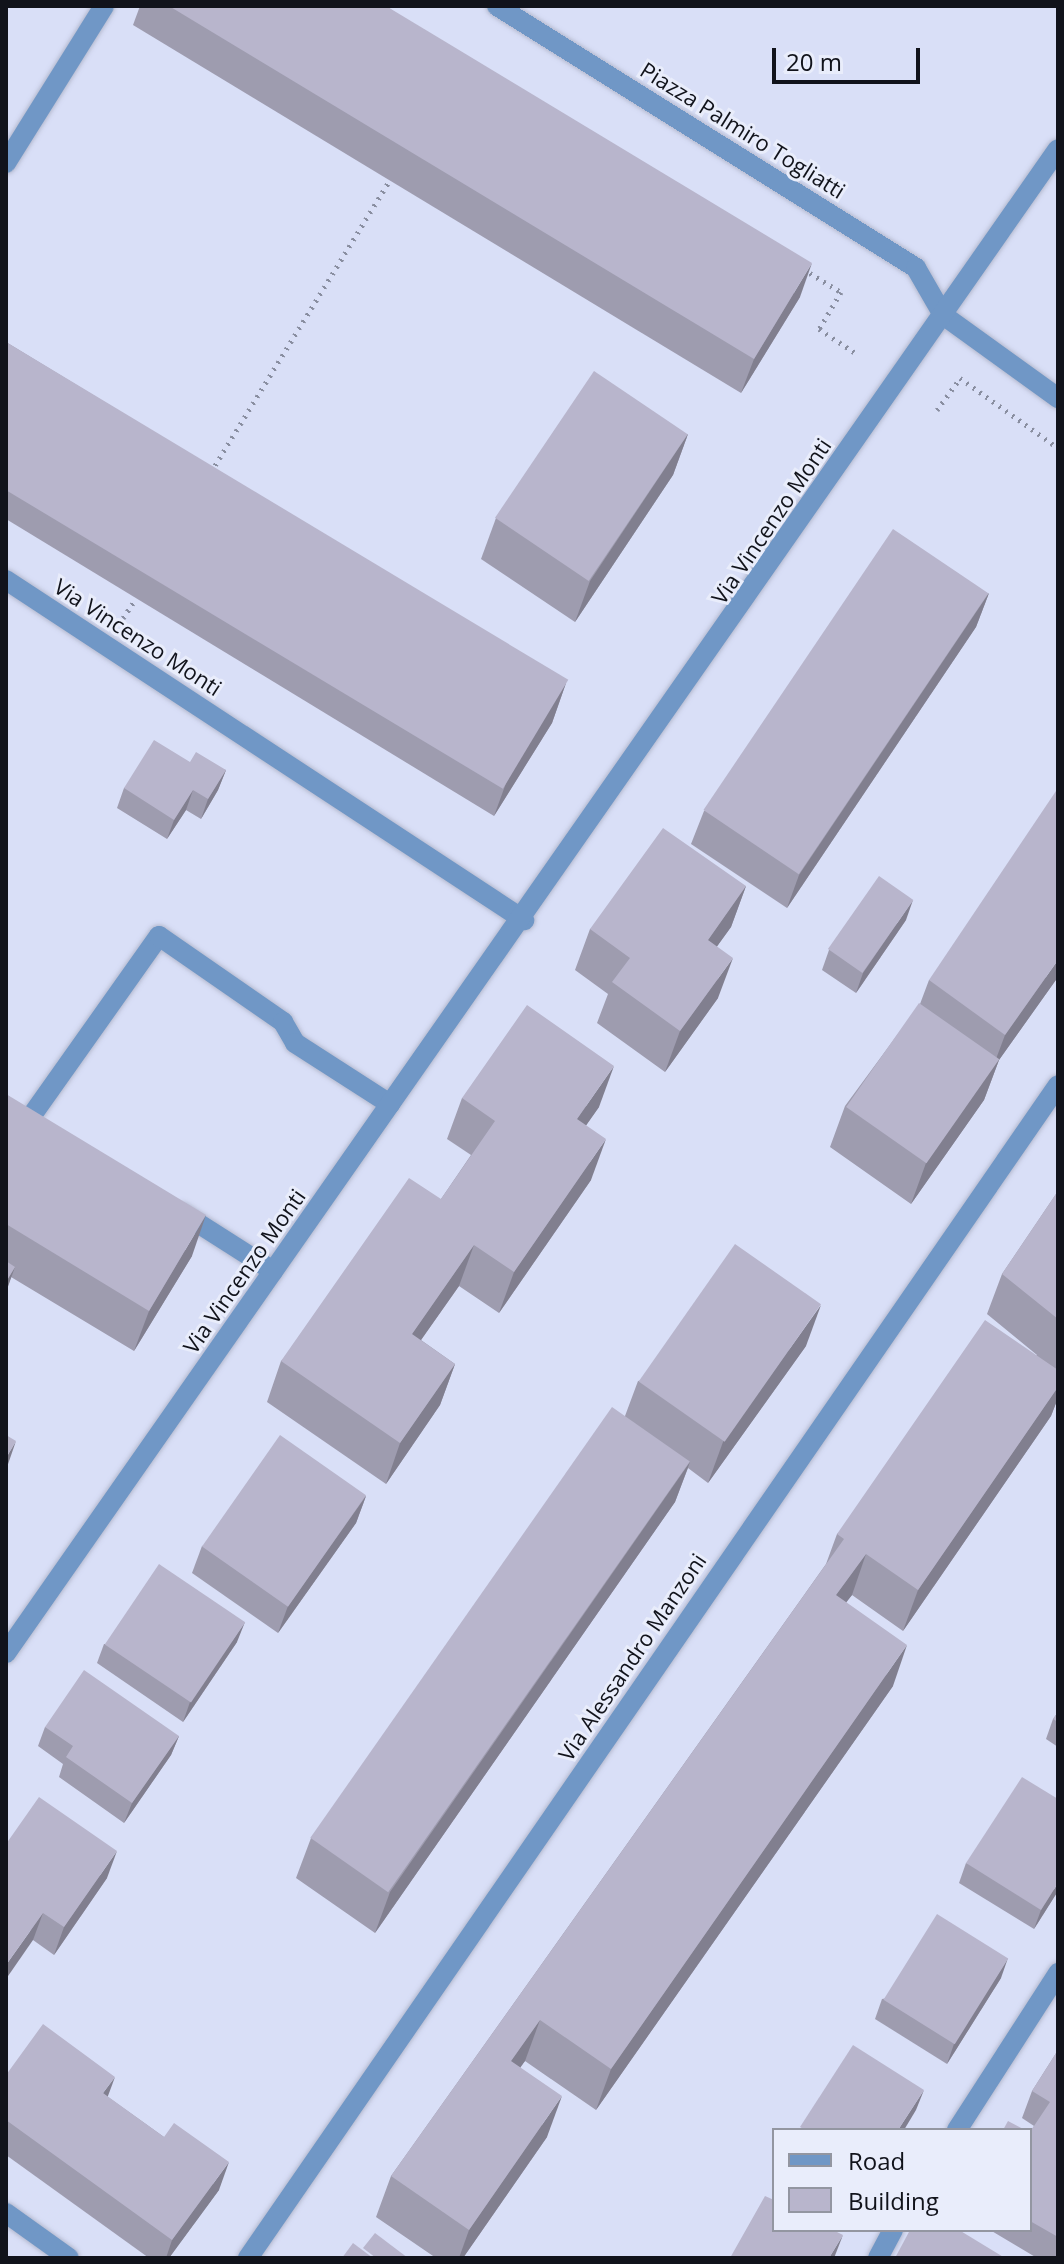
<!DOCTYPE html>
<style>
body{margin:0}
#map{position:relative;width:1064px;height:2264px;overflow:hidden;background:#d9dff7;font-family:"Open Sans",sans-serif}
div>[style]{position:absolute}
.path>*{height:5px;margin-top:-2.5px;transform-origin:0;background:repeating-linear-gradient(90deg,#898ea0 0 2px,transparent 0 8px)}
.roads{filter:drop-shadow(0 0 2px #b5bacf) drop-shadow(0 0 2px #b5bacf)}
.service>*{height:20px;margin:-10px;padding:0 10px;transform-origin:10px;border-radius:10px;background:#7097c6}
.minor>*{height:20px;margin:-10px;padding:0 10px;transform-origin:10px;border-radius:10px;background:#7097c6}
.wall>*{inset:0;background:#9e9caf}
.shaded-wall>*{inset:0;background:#817f8f}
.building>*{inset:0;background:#b8b5cc;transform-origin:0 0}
span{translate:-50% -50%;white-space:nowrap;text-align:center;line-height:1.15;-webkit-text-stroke:6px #e9edfb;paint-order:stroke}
.street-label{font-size:22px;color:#11131b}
.frame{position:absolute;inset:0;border:8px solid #11131b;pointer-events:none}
.legend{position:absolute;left:772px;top:2128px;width:260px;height:104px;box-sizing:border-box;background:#e9edfb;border:2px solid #9396a1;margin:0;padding:10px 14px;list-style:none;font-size:24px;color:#11131b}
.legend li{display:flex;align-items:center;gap:16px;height:40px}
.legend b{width:40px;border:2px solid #9396a1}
.scale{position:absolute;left:772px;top:48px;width:148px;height:36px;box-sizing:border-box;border:4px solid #11131b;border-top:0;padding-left:10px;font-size:24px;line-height:28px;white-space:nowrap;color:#11131b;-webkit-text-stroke:6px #e9edfb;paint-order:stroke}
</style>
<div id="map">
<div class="path">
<i style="left:803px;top:269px;width:44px;rotate:31.2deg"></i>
<i style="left:841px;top:292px;width:43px;rotate:120.7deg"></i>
<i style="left:819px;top:329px;width:42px;rotate:33.3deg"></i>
<i style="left:937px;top:410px;width:39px;rotate:-54deg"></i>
<i style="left:960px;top:378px;width:120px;rotate:35.5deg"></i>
<i style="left:211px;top:472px;width:342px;rotate:-58.5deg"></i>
<i style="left:123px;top:618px;width:23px;rotate:-56deg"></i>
</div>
<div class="roads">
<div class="service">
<i style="left:30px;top:1118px;width:223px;rotate:-54.7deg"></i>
<i style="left:159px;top:936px;width:151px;rotate:34.7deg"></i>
<i style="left:283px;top:1022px;width:24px;rotate:60deg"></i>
<i style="left:295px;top:1043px;width:113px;rotate:32.7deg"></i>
<i style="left:182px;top:1213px;width:108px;rotate:32.5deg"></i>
</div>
<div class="minor">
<i style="left:497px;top:6px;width:494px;rotate:32deg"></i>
<i style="left:916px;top:268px;width:54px;rotate:60.1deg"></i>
<i style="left:943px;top:315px;width:142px;rotate:35.8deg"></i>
<i style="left:6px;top:163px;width:185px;rotate:-58deg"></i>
<i style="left:6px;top:580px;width:620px;rotate:33.28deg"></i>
<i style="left:6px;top:1653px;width:1835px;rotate:-55.03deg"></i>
<i style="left:957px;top:2130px;width:187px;rotate:-57.2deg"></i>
<i style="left:6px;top:2213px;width:77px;rotate:35.5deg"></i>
<i style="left:248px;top:2258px;width:1425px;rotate:-55.37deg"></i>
<i style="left:878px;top:2258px;width:32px;rotate:-62deg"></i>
</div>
</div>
<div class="wall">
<i style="clip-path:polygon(140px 6px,386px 6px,800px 297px,741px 393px,133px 25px)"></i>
<i style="clip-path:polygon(6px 342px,566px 683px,552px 723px,494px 816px,6px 519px)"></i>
<i style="clip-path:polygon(688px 434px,673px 475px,575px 622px,481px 559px,496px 518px)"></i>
<i style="clip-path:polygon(989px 593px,976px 627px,787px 908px,691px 844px,704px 811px)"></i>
<i style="clip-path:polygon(190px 762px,226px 770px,218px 790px,201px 819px,186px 810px,167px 839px,117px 808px,124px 788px)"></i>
<i style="clip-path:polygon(746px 886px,731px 927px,717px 946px,718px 998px,665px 1072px,597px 1023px,608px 994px,575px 970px,590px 929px)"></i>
<i style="clip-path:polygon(906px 920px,856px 993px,822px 970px,829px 950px)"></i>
<i style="clip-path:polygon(1058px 977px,999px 1060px,984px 1100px,911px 1204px,830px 1147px,845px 1106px,920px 1004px,929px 980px)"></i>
<i style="clip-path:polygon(6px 1094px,192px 1256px,134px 1351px,11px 1277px,6px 1292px)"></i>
<i style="clip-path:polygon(462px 1098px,599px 1107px,586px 1125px,591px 1180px,499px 1313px,459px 1286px,421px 1340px,455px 1364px,440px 1405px,386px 1484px,267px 1402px,281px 1361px,441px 1199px,471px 1155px,447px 1139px)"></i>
<i style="clip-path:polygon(1058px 1191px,1058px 1398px,1051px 1416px,903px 1631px,852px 1595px,846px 1602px,893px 1686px,596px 2110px,525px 2061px,520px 2067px,547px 2137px,463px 2258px,436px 2258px,376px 2217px,391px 2176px,826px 1564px,837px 1534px,1037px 1355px,987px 1314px,1002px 1274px)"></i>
<i style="clip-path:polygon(806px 1346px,708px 1483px,688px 1468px,675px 1502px,375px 1933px,296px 1878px,311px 1838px,625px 1416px,638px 1381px)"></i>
<i style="clip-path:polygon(366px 1496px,356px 1523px,278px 1633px,192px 1573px,202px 1546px)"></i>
<i style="clip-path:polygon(237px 1642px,183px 1722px,97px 1663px,104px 1644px)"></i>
<i style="clip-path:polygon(1058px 1712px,1058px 1747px,1046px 1739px,1053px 1719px)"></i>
<i style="clip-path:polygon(45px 1727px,179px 1736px,171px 1755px,124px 1823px,59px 1777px,63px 1764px,38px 1746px)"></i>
<i style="clip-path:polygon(6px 1844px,107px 1878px,54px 1955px,33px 1940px)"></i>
<i style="clip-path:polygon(966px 1863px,1058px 1891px,1034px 1929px,959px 1883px)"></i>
<i style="clip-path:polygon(1001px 1978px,947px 2064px,875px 2019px,882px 1999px)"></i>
<i style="clip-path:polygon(1058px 2050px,1058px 2258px,1037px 2258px,990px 2230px,1030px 2230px,1030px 2132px,1034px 2126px,1022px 2118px,1032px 2091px)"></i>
<i style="clip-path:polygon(6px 2075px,108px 2097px,164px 2137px,219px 2190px,169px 2258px,149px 2258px,6px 2155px)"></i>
</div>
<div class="shaded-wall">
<i style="clip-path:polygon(812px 263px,800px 297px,741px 393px,754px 359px)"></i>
<i style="clip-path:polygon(688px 434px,673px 475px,575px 622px,590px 581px)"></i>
<i style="clip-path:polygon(989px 593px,976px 627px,787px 908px,799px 875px)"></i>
<i style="clip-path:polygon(566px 683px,552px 723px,494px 816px,509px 775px)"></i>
<i style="clip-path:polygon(226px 770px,218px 790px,201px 819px,208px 799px)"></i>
<i style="clip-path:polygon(193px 790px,186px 810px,167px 839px,174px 820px)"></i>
<i style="clip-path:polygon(746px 886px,731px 927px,693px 980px,708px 940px)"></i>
<i style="clip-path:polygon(913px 900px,906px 920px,856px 993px,863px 973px)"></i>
<i style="clip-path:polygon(733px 958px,718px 998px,665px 1072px,680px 1031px)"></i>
<i style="clip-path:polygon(1058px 960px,1058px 977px,999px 1060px,984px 1100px,911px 1204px,926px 1163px,993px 1067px,1005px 1035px)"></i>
<i style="clip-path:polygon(614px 1066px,599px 1107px,562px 1160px,577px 1119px)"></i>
<i style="clip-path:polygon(606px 1139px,591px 1180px,499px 1313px,514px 1272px)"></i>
<i style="clip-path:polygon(206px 1215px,192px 1256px,134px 1351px,149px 1311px)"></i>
<i style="clip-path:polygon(474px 1245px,459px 1286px,397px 1374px,412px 1334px)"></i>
<i style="clip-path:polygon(15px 1267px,6px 1292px,6px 1282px)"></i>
<i style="clip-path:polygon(821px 1305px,806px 1346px,708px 1483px,723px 1442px)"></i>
<i style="clip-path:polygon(455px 1364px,440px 1405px,386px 1484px,400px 1443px)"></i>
<i style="clip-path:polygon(1058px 1387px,1058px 1398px,1051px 1416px,903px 1631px,918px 1590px)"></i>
<i style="clip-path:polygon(16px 1441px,6px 1470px,6px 1458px)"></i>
<i style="clip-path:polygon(690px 1462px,675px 1502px,375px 1933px,390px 1892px)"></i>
<i style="clip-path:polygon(366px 1496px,356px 1523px,278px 1633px,288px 1606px)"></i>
<i style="clip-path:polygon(866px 1554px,852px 1595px,821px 1635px,836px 1595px)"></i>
<i style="clip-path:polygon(245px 1622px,237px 1642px,183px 1722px,190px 1702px)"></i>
<i style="clip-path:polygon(907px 1645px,893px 1686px,596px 2110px,611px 2069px)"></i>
<i style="clip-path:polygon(179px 1736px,171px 1755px,124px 1823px,132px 1803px)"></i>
<i style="clip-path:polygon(117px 1851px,107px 1878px,54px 1955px,64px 1927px)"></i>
<i style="clip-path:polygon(1058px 1883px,1058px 1891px,1034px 1929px,1041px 1910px)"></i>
<i style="clip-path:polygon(43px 1913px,33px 1940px,6px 1979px,6px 1965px)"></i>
<i style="clip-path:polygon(1008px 1958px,1001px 1978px,947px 2064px,954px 2044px)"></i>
<i style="clip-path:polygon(540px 2020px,525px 2061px,496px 2102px,511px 2061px)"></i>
<i style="clip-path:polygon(115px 2077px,105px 2104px,103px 2093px)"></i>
<i style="clip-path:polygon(924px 2090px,916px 2110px,904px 2130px,898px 2130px)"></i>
<i style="clip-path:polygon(562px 2096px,547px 2137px,463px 2258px,459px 2258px,469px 2230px)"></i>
<i style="clip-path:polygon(229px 2162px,219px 2190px,169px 2258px,166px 2258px,172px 2240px)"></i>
<i style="clip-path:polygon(843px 2235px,834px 2258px,829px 2258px)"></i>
</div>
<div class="building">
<i style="clip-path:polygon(169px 6px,386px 6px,812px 263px,754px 359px)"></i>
<i style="left:6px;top:342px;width:656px;height:127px;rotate:31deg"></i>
<i style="left:594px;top:371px;width:113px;height:177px;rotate:34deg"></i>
<i style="left:893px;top:529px;width:115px;height:339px;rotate:34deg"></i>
<i style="clip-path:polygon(154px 740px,190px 762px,196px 752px,226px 770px,208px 799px,193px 790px,174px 820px,124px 788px)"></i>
<i style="clip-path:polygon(1058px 788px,1058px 960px,1005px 1035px,929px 980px)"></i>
<i style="clip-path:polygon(663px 828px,746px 886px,708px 940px,733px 958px,680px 1031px,612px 982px,630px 958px,590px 929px)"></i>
<i style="left:879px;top:876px;width:42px;height:89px;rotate:35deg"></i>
<i style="left:919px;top:1003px;width:98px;height:127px;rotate:35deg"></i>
<i style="clip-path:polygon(527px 1005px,614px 1066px,577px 1119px,606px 1139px,514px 1272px,474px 1245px,412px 1334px,455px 1364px,400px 1443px,281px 1361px,409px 1178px,441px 1199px,495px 1121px,462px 1098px)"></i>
<i style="clip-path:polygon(6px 1094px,206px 1215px,149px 1311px,6px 1224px)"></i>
<i style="clip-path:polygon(1058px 1191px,1058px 1319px,1002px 1274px)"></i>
<i style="left:735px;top:1244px;width:105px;height:168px;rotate:35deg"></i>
<i style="clip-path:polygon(6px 1261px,15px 1267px,6px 1282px)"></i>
<i style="clip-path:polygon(985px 1320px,1058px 1370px,1058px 1387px,918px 1590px,866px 1554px,836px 1595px,907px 1645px,611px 2069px,540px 2020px,511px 2061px,562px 2096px,469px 2230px,391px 2176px,844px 1539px,837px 1534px)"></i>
<i style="left:612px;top:1407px;width:95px;height:526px;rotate:35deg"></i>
<i style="clip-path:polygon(6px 1435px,16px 1441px,6px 1458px)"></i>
<i style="left:280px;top:1435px;width:105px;height:136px;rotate:35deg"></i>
<i style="left:159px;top:1564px;width:104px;height:97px;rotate:34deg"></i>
<i style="clip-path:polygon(84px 1670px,179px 1736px,132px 1803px,66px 1757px,73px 1746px,45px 1727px)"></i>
<i style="clip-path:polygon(1058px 1712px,1058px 1722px,1053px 1719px)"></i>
<i style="clip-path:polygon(1022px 1777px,1058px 1799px,1058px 1883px,1041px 1910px,966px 1863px)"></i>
<i style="clip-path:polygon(39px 1797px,117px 1851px,64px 1927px,43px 1913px,6px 1965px,6px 1844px)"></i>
<i style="left:937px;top:1914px;width:84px;height:101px;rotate:32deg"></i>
<i style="clip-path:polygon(43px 2024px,115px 2077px,103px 2093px,164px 2137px,174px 2123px,229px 2162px,172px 2240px,6px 2120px,6px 2075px)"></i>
<i style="clip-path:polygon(853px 2045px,924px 2090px,898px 2130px,805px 2130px,800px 2127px)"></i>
<i style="clip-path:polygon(1058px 2050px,1058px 2237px,1030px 2221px,1030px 2132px,1050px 2102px,1032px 2091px)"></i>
<i style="clip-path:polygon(1008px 2121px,1025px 2130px,1003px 2130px)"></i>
<i style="clip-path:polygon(765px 2196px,774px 2200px,774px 2230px,833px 2230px,843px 2235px,829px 2258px,730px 2258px)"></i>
<i style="clip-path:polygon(910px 2230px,959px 2230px,1005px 2258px,895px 2258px)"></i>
<i style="clip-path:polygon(375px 2233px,408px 2258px,376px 2258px,363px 2248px)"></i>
<i style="clip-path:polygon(353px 2243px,373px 2258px,342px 2258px)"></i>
</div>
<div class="street-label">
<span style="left:743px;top:130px;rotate:32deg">Piazza Palmiro Togliatti</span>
<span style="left:771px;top:521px;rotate:-56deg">Via Vincenzo Monti</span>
<span style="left:138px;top:637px;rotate:33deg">Via Vincenzo Monti</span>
<span style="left:244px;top:1271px;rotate:-55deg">Via Vincenzo Monti</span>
<span style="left:632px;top:1657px;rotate:-56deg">Via Alessandro Manzoni</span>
</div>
<div class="frame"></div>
<ul class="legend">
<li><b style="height:10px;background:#7097c6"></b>Road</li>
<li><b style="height:22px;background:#b8b5cc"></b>Building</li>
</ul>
<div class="scale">20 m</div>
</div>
